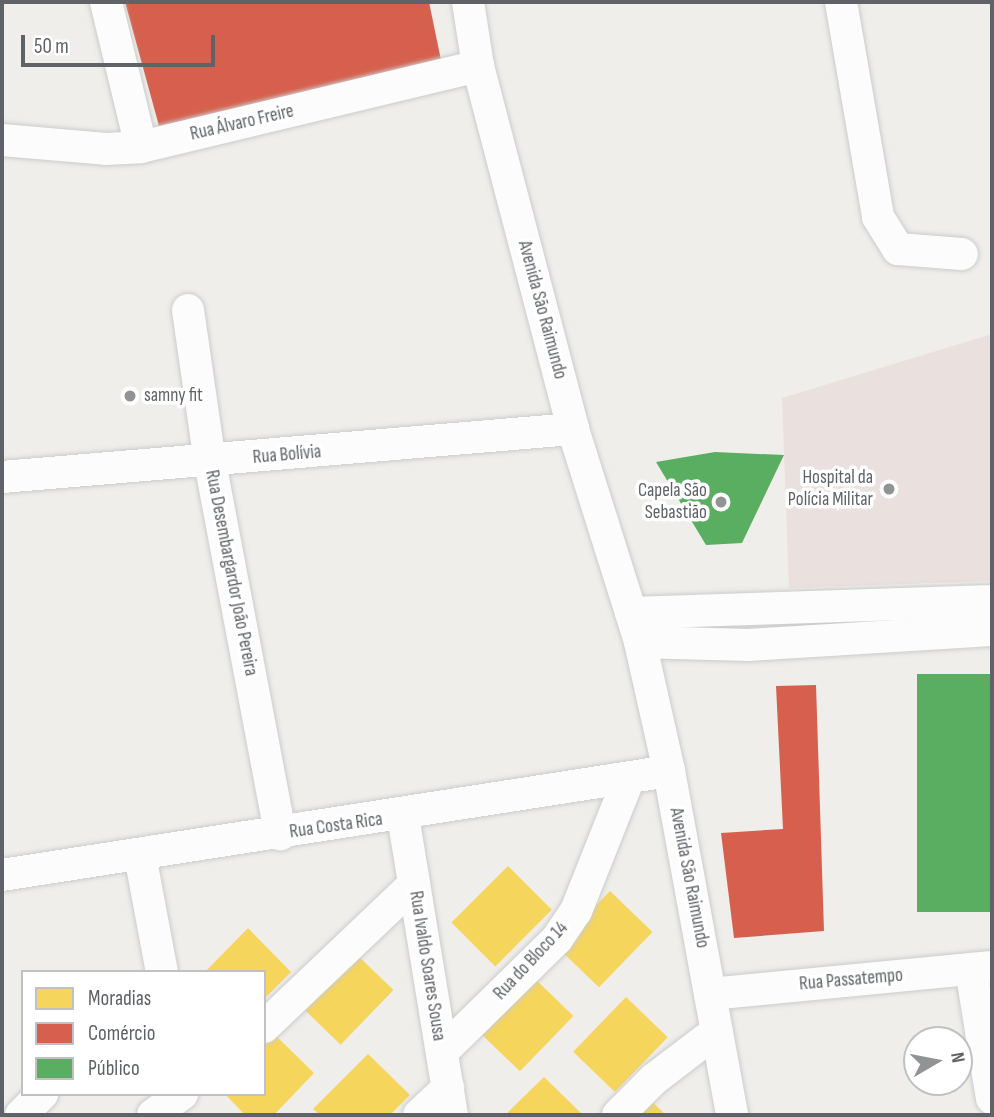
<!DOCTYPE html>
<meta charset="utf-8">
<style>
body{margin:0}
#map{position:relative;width:994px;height:1117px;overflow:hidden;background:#efeeea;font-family:"Sofia Sans Condensed",sans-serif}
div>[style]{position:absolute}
.medical>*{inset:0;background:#eae0de}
.homes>*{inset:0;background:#f6d55c;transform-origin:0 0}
.shops>*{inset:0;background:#d6604d}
.public>*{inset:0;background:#5aae61;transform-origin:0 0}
.roads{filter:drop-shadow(0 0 2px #cbcccc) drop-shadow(0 0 2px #cbcccc)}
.minor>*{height:32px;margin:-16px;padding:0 16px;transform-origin:16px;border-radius:16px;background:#fdfcfc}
.dots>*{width:19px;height:19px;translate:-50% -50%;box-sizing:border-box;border:4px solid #fff;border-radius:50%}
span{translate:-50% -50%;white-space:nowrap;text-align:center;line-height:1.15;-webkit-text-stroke:7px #fff;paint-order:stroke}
.street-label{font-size:19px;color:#5f6367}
.poi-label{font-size:19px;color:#5f6367}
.left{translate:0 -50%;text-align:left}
.right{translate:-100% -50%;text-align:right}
.frame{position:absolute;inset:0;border:4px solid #5f6367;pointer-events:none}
.legend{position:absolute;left:21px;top:970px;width:245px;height:126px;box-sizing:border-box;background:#fff;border:2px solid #bfc1c2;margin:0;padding:9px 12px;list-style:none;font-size:21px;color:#5f6367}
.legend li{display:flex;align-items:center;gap:14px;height:35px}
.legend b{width:35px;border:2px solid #bfc1c2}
.north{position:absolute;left:903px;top:1026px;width:70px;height:70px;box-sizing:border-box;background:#fff;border:2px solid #bfc1c2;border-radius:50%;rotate:80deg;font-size:19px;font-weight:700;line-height:28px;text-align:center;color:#5f6367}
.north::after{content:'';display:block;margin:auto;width:24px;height:32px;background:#919495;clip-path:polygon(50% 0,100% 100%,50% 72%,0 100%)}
.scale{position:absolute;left:21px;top:35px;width:194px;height:32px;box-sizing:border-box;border:4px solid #5f6367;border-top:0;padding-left:9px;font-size:21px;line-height:24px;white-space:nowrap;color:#5f6367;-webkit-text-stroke:5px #fff;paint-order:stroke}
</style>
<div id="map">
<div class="medical">
<i style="clip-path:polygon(992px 334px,992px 581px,789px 588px,782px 398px)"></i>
</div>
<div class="homes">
<i style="left:508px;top:866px;width:62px;height:80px;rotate:45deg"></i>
<i style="left:610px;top:891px;width:59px;height:77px;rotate:44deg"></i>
<i style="clip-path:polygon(248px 928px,291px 972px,264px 999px,264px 972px,205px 972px)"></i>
<i style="left:351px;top:949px;width:59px;height:76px;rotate:44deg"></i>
<i style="left:531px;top:975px;width:59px;height:77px;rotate:44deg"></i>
<i style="left:626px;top:997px;width:58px;height:76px;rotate:44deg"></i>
<i style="clip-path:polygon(272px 1032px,314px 1073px,274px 1115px,245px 1115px,225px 1094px,264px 1094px,264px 1040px)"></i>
<i style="clip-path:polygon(368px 1054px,410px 1095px,390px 1115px,320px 1115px,313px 1109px)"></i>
<i style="clip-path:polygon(544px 1077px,583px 1115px,505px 1115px)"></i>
<i style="clip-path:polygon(645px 1095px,666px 1115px,624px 1115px)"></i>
</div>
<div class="shops">
<i style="clip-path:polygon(125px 2px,429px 2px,442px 65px,159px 126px)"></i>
<i style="clip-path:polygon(816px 685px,824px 931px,734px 938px,721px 833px,783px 829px,776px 686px)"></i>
</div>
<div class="public">
<i style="clip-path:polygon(715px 452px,784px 455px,742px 543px,706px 545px,656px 462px)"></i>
<i style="left:992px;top:674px;width:238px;height:75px;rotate:90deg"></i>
</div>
<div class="roads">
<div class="minor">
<i style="left:106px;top:2px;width:149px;rotate:76.4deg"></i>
<i style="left:468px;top:2px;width:65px;rotate:81.1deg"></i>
<i style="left:478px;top:66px;width:375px;rotate:75.3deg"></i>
<i style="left:573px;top:429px;width:223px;rotate:72.5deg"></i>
<i style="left:640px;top:642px;width:132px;rotate:77.3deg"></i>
<i style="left:669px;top:771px;width:350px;rotate:79.6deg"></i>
<i style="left:841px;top:2px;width:218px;rotate:80.2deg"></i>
<i style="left:878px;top:217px;width:38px;rotate:58deg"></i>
<i style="left:898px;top:249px;width:64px;rotate:4.5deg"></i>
<i style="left:2px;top:140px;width:104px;rotate:4.9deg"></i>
<i style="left:106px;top:149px;width:35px;rotate:-3deg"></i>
<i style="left:141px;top:147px;width:347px;rotate:-13.5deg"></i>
<i style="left:188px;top:310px;width:154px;rotate:81.8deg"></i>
<i style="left:210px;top:462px;width:379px;rotate:79.3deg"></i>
<i style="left:2px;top:477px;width:573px;rotate:-4.81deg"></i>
<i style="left:631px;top:613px;width:361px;rotate:-1.9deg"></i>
<i style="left:640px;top:642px;width:108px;rotate:1.6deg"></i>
<i style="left:748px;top:645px;width:244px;rotate:-3.5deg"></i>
<i style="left:403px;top:816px;width:303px;rotate:80.7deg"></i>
<i style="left:140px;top:855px;width:119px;rotate:79.4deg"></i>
<i style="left:2px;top:875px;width:675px;rotate:-8.86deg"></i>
<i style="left:971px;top:969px;width:131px;rotate:80.8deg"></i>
<i style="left:710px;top:994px;width:283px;rotate:-5.5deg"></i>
<i style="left:264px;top:1027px;width:207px;rotate:-43.6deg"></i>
<i style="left:442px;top:1052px;width:161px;rotate:-44.5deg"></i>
<i style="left:557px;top:939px;width:34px;rotate:-56deg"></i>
<i style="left:576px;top:911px;width:143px;rotate:-68.3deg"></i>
<i style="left:21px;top:1115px;width:30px;rotate:-45deg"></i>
<i style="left:153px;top:1115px;width:36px;rotate:-36deg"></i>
<i style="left:419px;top:1115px;width:40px;rotate:-43deg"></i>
<i style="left:618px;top:1115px;width:51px;rotate:-45deg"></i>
<i style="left:654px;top:1079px;width:79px;rotate:-37.3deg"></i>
</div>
</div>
<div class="dots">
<i style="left:130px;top:396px;background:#919495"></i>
<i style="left:889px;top:489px;background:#919495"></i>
<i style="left:721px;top:502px;background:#919495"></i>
</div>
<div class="street-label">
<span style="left:242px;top:123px;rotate:-13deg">Rua Álvaro Freire</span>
<span style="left:542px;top:310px;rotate:75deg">Avenida São Raimundo</span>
<span style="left:287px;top:455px;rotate:-5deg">Rua Bolívia</span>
<span style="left:231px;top:573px;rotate:79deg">Rua Desembargardor João Pereira</span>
<span style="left:336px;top:826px;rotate:-8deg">Rua Costa Rica</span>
<span style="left:689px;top:878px;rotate:79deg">Avenida São Raimundo</span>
<span style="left:531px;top:961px;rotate:-47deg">Rua do Bloco 14</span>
<span style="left:427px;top:966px;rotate:81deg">Rua Ivaldo Soares Sousa</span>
<span style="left:851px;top:980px;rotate:-5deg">Rua Passatempo</span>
</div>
<div class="poi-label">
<span class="left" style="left:144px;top:396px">samny fit</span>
<span class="right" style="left:873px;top:489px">Hospital da<br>Polícia Militar</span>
<span class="right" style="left:707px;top:502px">Capela São<br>Sebastião</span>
</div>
<div class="frame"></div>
<ul class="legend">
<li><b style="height:19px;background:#f6d55c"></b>Moradias</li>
<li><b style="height:19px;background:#d6604d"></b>Comércio</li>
<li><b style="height:19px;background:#5aae61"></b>Público</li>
</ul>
<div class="north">N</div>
<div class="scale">50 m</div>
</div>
